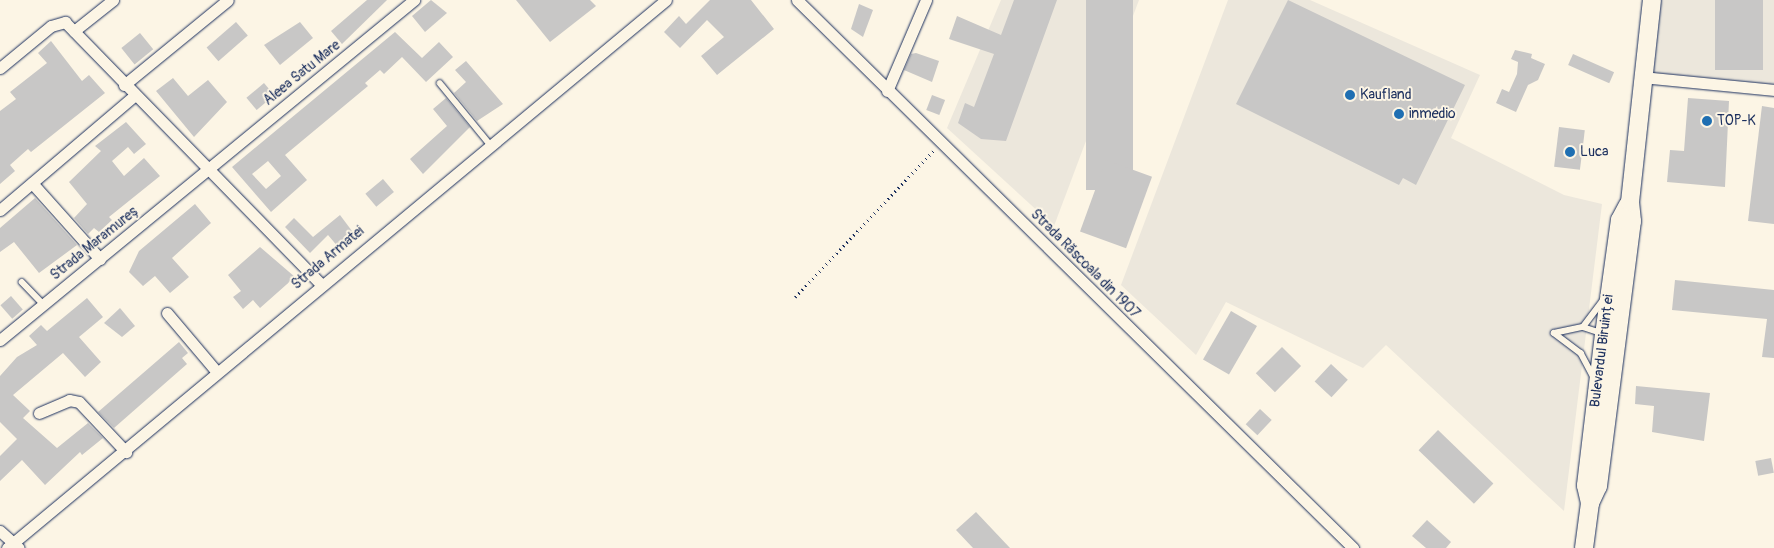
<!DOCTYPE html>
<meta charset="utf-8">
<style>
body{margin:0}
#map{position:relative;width:1774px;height:548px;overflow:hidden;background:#fcf5e5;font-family:Pangolin,sans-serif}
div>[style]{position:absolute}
.built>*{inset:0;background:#ece7dc}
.building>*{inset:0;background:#c8c7c6;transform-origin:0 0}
.path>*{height:2.5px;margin-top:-1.25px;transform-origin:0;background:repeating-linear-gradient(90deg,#1b2f5e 0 1px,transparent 0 5px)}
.roads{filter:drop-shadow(0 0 1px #1b2f5e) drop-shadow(0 0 1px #1b2f5e)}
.service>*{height:5.5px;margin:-2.75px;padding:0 2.75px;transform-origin:2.75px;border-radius:2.75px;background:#fcf5e5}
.minor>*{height:11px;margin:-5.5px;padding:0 5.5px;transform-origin:5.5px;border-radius:5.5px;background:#fcf5e5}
.primary>*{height:18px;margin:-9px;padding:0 9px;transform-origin:9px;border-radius:9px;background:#fcf5e5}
.dots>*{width:14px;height:14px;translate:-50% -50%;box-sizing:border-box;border:2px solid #fcf5e5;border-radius:50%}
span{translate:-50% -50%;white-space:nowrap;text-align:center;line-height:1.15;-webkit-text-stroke:4px #fcf5e5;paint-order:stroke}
.street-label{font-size:14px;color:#1b2f5e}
.poi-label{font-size:14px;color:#1b2f5e}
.left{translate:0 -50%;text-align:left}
</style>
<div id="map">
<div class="built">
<i style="clip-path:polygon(1001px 0,1139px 0,1054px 226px,947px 128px)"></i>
<i style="clip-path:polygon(1228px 0,1310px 0,1480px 75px,1451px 138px,1564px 195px,1602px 204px,1564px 511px,1386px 345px,1363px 368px,1226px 302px,1196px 355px,1121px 285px)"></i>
<i style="clip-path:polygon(1652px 0,1774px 0,1774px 90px,1642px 77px)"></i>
</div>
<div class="building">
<i style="clip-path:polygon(367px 0,387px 0,342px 44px,331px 31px)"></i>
<i style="clip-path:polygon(431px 0,447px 13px,425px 32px,412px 16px)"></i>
<i style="clip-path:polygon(516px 0,590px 0,596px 6px,550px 42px)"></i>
<i style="clip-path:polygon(710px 0,751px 0,774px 29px,717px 75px,701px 56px,724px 37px,707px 20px,680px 48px,664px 32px,679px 16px,686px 24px)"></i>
<i style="clip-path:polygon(1014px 0,1057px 0,1006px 141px,981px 139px,958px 123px,965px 103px,974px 107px,994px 54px,949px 39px,957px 16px,1001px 35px)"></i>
<i style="left:1086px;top:0;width:47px;height:190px"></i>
<i style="clip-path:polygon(1288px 0,1465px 85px,1416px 185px,1403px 178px,1399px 185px,1236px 104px)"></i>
<i style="left:1715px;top:0;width:48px;height:70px"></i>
<i style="clip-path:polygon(859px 4px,873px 10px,863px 37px,851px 29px)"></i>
<i style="left:236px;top:22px;width:18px;height:39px;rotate:49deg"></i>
<i style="clip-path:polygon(300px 22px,313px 38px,280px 65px,264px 45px)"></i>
<i style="clip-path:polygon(evenodd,395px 32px,422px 58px,439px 42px,453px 57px,426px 82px,402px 57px,384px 74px,380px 70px,365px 83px,368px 86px,285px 155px,307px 180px,271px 212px,232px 167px,395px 32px,268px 161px,281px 176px,266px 189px,252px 174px,268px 161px)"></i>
<i style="left:140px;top:33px;width:21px;height:24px;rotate:51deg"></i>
<i style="clip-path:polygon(51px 41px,82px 81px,89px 75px,105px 93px,31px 152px,28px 149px,10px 165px,15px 171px,0 184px,0 111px,16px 99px,10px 92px,47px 63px,38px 53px)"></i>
<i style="clip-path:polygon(1515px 50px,1532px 54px,1531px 58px,1545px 64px,1538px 80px,1528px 85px,1516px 112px,1496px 103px,1502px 89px,1509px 92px,1517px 74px,1518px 62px,1511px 59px)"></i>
<i style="clip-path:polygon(916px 53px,939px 61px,932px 82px,904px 70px,911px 54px)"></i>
<i style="left:1573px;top:54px;width:45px;height:12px;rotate:24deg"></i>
<i style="clip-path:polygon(466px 61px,503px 104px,477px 121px,454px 93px,466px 82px,455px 70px)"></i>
<i style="clip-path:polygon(173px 78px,188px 96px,208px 80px,227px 102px,194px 137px,156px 91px)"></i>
<i style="left:264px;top:83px;width:16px;height:23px;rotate:50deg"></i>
<i style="left:932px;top:95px;width:14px;height:16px;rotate:21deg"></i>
<i style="clip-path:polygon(446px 98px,470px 127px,423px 174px,410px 159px,447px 126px,433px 109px)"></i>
<i style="clip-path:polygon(1688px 98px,1729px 101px,1725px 187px,1667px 182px,1670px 150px,1684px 151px)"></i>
<i style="clip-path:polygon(1762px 106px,1774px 108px,1774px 224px,1748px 221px)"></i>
<i style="clip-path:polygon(126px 122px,146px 144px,134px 154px,128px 147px,112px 161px,124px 176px,144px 158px,160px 176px,109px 217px,112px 220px,99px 232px,94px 228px,88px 234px,74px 218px,87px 204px,69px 182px,101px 151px,95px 146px)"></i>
<i style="left:1559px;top:127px;width:26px;height:40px;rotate:7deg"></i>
<i style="left:1106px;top:160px;width:49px;height:76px;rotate:20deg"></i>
<i style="left:383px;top:179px;width:17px;height:23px;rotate:50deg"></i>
<i style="clip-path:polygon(35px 198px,77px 245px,39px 273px,14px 242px,0 252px,0 228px)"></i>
<i style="clip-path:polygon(195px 204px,211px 223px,172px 258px,189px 277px,170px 293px,155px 276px,143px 286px,129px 272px,139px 251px)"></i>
<i style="clip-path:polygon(340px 215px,355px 235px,339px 248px,328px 235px,310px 253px,285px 227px,294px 218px,313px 237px)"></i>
<i style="clip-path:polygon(260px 247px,295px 277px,260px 308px,253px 300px,243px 309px,233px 297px,241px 291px,228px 275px)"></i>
<i style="clip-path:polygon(1675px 280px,1774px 290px,1774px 358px,1762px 357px,1767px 319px,1672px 310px)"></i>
<i style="left:11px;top:296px;width:18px;height:14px;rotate:49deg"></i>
<i style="clip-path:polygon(87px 298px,103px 317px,79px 337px,101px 362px,85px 377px,63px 353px,13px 395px,30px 411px,23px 418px,57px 448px,88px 423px,103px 438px,82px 455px,80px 452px,45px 485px,22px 460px,0 481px,0 456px,17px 439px,0 422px,0 376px,17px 357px,37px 345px,29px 336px,41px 325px,47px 331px)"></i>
<i style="clip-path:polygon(120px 308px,135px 326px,122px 337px,104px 323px)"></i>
<i style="left:1231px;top:311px;width:30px;height:56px;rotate:30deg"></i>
<i style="clip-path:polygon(179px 342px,188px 353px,182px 358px,187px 364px,114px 428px,98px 412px)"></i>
<i style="left:1282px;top:347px;width:27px;height:37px;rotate:45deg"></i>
<i style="left:1331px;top:364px;width:23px;height:24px;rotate:43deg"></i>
<i style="clip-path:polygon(1636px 386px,1710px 393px,1704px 441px,1652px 432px,1654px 406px,1635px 404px)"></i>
<i style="left:1260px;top:409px;width:16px;height:21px;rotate:43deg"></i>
<i style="left:1438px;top:430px;width:77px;height:28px;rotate:44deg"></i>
<i style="left:1771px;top:458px;width:15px;height:16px;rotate:79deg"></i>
<i style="clip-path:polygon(976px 512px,1010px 548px,973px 548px,956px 530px)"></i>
<i style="clip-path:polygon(1427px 520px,1451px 542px,1446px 548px,1426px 548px,1412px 536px)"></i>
</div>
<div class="path">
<i style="left:795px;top:297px;width:202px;rotate:-46.6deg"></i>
</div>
<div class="roads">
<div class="service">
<i style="left:440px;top:83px;width:77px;rotate:50.8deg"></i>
<i style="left:22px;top:282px;width:30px;rotate:46deg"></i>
<i style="left:1583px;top:327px;width:34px;rotate:-53deg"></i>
<i style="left:1554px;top:333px;width:30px;rotate:-12deg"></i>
<i style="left:1583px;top:327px;width:20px;rotate:18deg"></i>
<i style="left:1554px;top:333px;width:34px;rotate:37deg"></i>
<i style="left:1581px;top:353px;width:26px;rotate:62deg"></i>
</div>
<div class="minor">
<i style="left:797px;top:0;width:781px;rotate:44.58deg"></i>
<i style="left:74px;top:31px;width:50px;rotate:-38.5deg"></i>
<i style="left:0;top:68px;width:66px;rotate:-39.5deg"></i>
<i style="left:51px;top:26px;width:15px;rotate:-16deg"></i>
<i style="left:65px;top:22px;width:366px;rotate:45.7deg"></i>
<i style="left:1642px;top:77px;width:133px;rotate:5.6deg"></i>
<i style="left:124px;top:85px;width:134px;rotate:-39.3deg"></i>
<i style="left:887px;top:91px;width:99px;rotate:-66.8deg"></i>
<i style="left:32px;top:183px;width:102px;rotate:48.2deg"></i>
<i style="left:0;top:210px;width:176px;rotate:-40.4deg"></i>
<i style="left:167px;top:313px;width:76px;rotate:49.8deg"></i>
<i style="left:0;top:340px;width:536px;rotate:-39.39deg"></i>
<i style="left:39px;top:413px;width:33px;rotate:-23deg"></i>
<i style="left:69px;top:400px;width:10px;rotate:11deg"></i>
<i style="left:79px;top:402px;width:69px;rotate:46.8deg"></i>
<i style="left:0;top:531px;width:25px;rotate:42deg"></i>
<i style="left:7px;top:548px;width:857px;rotate:-39.75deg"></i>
</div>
<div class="primary">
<i style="left:1590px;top:503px;width:18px;rotate:-103deg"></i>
<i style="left:1586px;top:485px;width:151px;rotate:-83.2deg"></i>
<i style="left:1604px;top:335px;width:116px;rotate:-82.1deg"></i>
<i style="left:1620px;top:220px;width:17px;rotate:-62deg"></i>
<i style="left:1584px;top:548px;width:45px;rotate:-82.4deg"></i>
<i style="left:1590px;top:503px;width:19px;rotate:-65deg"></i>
<i style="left:1598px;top:486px;width:267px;rotate:-82.7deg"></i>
<i style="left:1632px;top:221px;width:19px;rotate:-96deg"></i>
<i style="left:1630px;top:202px;width:203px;rotate:-83.8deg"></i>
</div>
</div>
<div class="dots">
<i style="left:1350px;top:95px;background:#1f6fb2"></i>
<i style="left:1399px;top:114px;background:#1f6fb2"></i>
<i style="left:1707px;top:121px;background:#1f6fb2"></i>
<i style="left:1570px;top:152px;background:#1f6fb2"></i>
</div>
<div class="street-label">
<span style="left:302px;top:73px;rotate:-39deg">Aleea Satu Mare</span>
<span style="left:95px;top:243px;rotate:-39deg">Strada Maramureș</span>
<span style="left:328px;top:258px;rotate:-40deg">Strada Armatei</span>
<span style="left:1085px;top:264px;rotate:45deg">Strada Răscoala din 1907</span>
<span style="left:1602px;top:351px;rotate:-83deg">Bulevardul Biruinței</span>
</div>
<div class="poi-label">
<span class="left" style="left:1360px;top:95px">Kaufland</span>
<span class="left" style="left:1409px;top:114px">inmedio</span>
<span class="left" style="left:1717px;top:121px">TOP-K</span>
<span class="left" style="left:1580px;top:152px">Luca</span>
</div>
</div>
